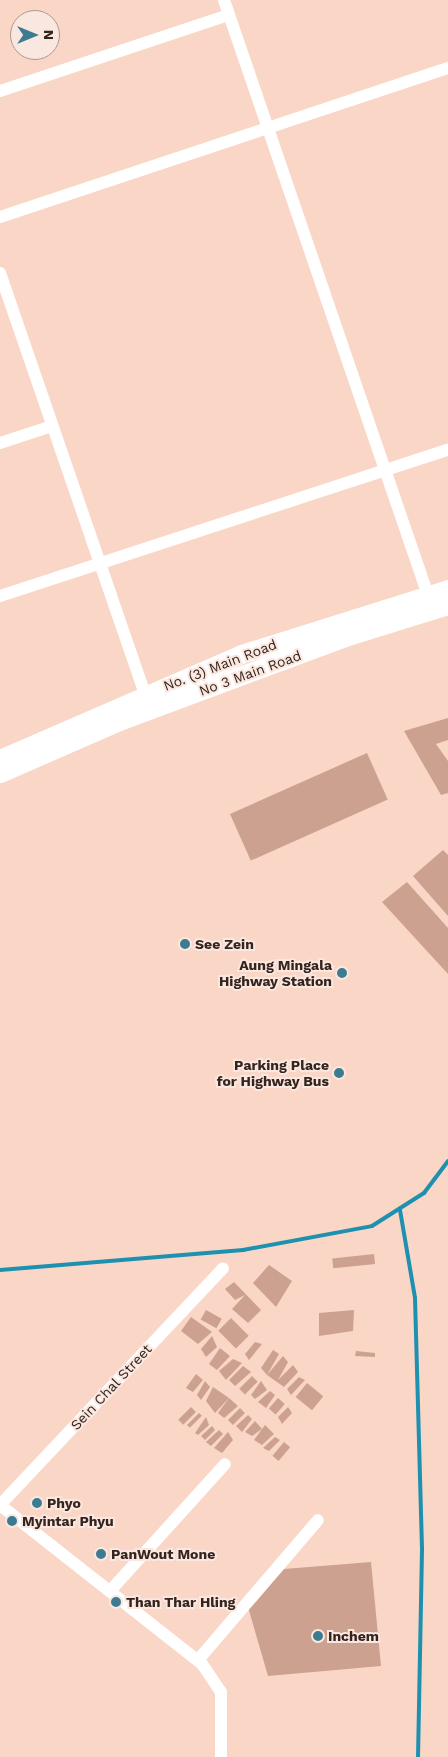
<!DOCTYPE html>
<style>
body{margin:0}
#map{position:relative;width:448px;height:1757px;overflow:hidden;background:#fad6c7;font-family:"Work Sans",sans-serif}
div>[style]{position:absolute}
.stream>*{height:4px;margin:-2px;padding:0 2px;transform-origin:2px;border-radius:2px;background:#1e90b0}
.building>*{inset:0;background:#cca190;transform-origin:0 0}
.street>*{height:12px;margin:-6px;padding:0 6px;transform-origin:6px;border-radius:6px;background:#fff}
.primary>*{height:19px;margin:-9.5px;padding:0 9.5px;transform-origin:9.5px;border-radius:9.5px;background:#fff}
.dots>*{width:14px;height:14px;translate:-50% -50%;box-sizing:border-box;border:2px solid #fae7e0;border-radius:50%}
span{translate:-50% -50%;white-space:nowrap;text-align:center;line-height:1.15;-webkit-text-stroke:4px #fae7e0;paint-order:stroke}
.street-label{font-size:14px;color:#34241d}
.poi-label{font-size:14px;color:#34241d;font-weight:700}
.left{translate:0 -50%;text-align:left}
.right{translate:-100% -50%;text-align:right}
.north{position:absolute;left:10px;top:10px;width:50px;height:50px;box-sizing:border-box;background:#fae7e0;border:1px solid #ab9992;border-radius:50%;rotate:90deg;font-size:14px;font-weight:700;line-height:20px;text-align:center;color:#34241d}
.north::after{content:'';display:block;margin:auto;width:18px;height:22px;background:#3c7b90;clip-path:polygon(50% 0,100% 100%,50% 72%,0 100%)}
</style>
<div id="map">
<div class="stream">
<i style="left:400px;top:1210px;width:89px;rotate:80.3deg"></i>
<i style="left:415px;top:1298px;width:252px;rotate:88.4deg"></i>
<i style="left:422px;top:1550px;width:207px;rotate:91.1deg"></i>
<i style="left:0;top:1270px;width:244px;rotate:-4.7deg"></i>
<i style="left:243px;top:1250px;width:131px;rotate:-10.5deg"></i>
<i style="left:372px;top:1226px;width:62px;rotate:-32.4deg"></i>
<i style="left:424px;top:1193px;width:40px;rotate:-53deg"></i>
</div>
<div class="building">
<i style="clip-path:polygon(448px 718px,448px 740px,436px 744px,448px 761px,448px 793px,441px 795px,404px 731px)"></i>
<i style="left:367px;top:753px;width:51px;height:150px;rotate:66deg"></i>
<i style="clip-path:polygon(443px 850px,448px 855px,448px 916px,413px 876px)"></i>
<i style="clip-path:polygon(407px 882px,448px 928px,448px 974px,382px 902px)"></i>
<i style="left:374px;top:1254px;width:10px;height:42px;rotate:84deg"></i>
<i style="clip-path:polygon(269px 1265px,292px 1281px,276px 1307px,253px 1283px)"></i>
<i style="clip-path:polygon(234px 1282px,261px 1310px,248px 1323px,232px 1309px,245px 1295px,235px 1300px,225px 1289px)"></i>
<i style="left:206px;top:1310px;width:18px;height:11px;rotate:29deg"></i>
<i style="clip-path:polygon(354px 1310px,353px 1331px,319px 1336px,319px 1313px)"></i>
<i style="clip-path:polygon(191px 1317px,212px 1332px,198px 1344px,181px 1331px)"></i>
<i style="left:231px;top:1318px;width:25px;height:18px;rotate:45deg"></i>
<i style="clip-path:polygon(212px 1336px,217px 1347px,206px 1357px,201px 1349px)"></i>
<i style="clip-path:polygon(255px 1342px,262px 1344px,249px 1360px,245px 1354px)"></i>
<i style="clip-path:polygon(220px 1348px,230px 1356px,217px 1370px,209px 1364px)"></i>
<i style="clip-path:polygon(273px 1350px,279px 1354px,267px 1375px,261px 1368px)"></i>
<i style="clip-path:polygon(356px 1351px,375px 1353px,375px 1357px,355px 1356px)"></i>
<i style="clip-path:polygon(283px 1356px,288px 1362px,278px 1380px,293px 1365px,298px 1372px,284px 1387px,267px 1375px)"></i>
<i style="clip-path:polygon(233px 1359px,242px 1363px,226px 1380px,219px 1371px)"></i>
<i style="clip-path:polygon(243px 1366px,251px 1372px,235px 1386px,229px 1380px)"></i>
<i style="clip-path:polygon(196px 1374px,203px 1380px,193px 1392px,186px 1388px)"></i>
<i style="left:252px;top:1376px;width:8px;height:18px;rotate:45deg"></i>
<i style="clip-path:polygon(299px 1377px,305px 1380px,291px 1395px,287px 1389px)"></i>
<i style="clip-path:polygon(205px 1381px,210px 1387px,201px 1400px,197px 1395px)"></i>
<i style="clip-path:polygon(261px 1381px,267px 1390px,255px 1399px,251px 1395px)"></i>
<i style="left:307px;top:1383px;width:21px;height:18px;rotate:39deg"></i>
<i style="clip-path:polygon(213px 1387px,229px 1398px,215px 1413px,206px 1401px)"></i>
<i style="clip-path:polygon(270px 1391px,275px 1395px,266px 1408px,258px 1402px)"></i>
<i style="clip-path:polygon(229px 1398px,238px 1406px,224px 1418px,218px 1413px)"></i>
<i style="left:278px;top:1398px;width:9px;height:14px;rotate:41deg"></i>
<i style="left:191px;top:1407px;width:7px;height:18px;rotate:45deg"></i>
<i style="clip-path:polygon(288px 1407px,292px 1413px,282px 1424px,278px 1417px)"></i>
<i style="left:240px;top:1408px;width:7px;height:17px;rotate:45deg"></i>
<i style="left:199px;top:1413px;width:4px;height:17px;rotate:45deg"></i>
<i style="clip-path:polygon(248px 1415px,252px 1419px,242px 1432px,236px 1426px)"></i>
<i style="clip-path:polygon(206px 1417px,209px 1425px,198px 1435px,195px 1433px)"></i>
<i style="clip-path:polygon(255px 1421px,262px 1429px,252px 1436px,245px 1432px)"></i>
<i style="clip-path:polygon(265px 1425px,274px 1434px,262px 1445px,254px 1440px)"></i>
<i style="clip-path:polygon(212px 1426px,215px 1430px,205px 1440px,201px 1436px)"></i>
<i style="clip-path:polygon(219px 1430px,223px 1434px,211px 1446px,206px 1442px)"></i>
<i style="clip-path:polygon(228px 1432px,233px 1440px,222px 1453px,214px 1448px)"></i>
<i style="clip-path:polygon(275px 1437px,280px 1440px,269px 1451px,263px 1448px)"></i>
<i style="left:284px;top:1442px;width:8px;height:18px;rotate:40deg"></i>
<i style="clip-path:polygon(371px 1562px,381px 1666px,268px 1676px,248px 1607px,284px 1569px)"></i>
</div>
<div class="street">
<i style="left:224px;top:0;width:629px;rotate:71.08deg"></i>
<i style="left:0;top:91px;width:241px;rotate:-18.4deg"></i>
<i style="left:0;top:217px;width:472px;rotate:-18.4deg"></i>
<i style="left:0;top:273px;width:445px;rotate:71deg"></i>
<i style="left:0;top:443px;width:55px;rotate:-18.1deg"></i>
<i style="left:0;top:596px;width:471px;rotate:-18.1deg"></i>
<i style="left:0;top:1505px;width:257px;rotate:38.2deg"></i>
<i style="left:202px;top:1664px;width:34px;rotate:56deg"></i>
<i style="left:221px;top:1692px;width:65px;rotate:90deg"></i>
<i style="left:0;top:1505px;width:325px;rotate:-46.7deg"></i>
<i style="left:110px;top:1591px;width:171px;rotate:-47.8deg"></i>
<i style="left:198px;top:1660px;width:184px;rotate:-49.4deg"></i>
</div>
<div class="primary">
<i style="left:0;top:759px;width:263px;rotate:-23.5deg"></i>
<i style="left:241px;top:654px;width:217px;rotate:-17.4deg"></i>
<i style="left:0;top:773px;width:130px;rotate:-23.6deg"></i>
<i style="left:119px;top:721px;width:241px;rotate:-20.4deg"></i>
<i style="left:345px;top:637px;width:108px;rotate:-17.3deg"></i>
</div>
<div class="dots">
<i style="left:185px;top:944px;background:#3c7b90"></i>
<i style="left:342px;top:973px;background:#3c7b90"></i>
<i style="left:339px;top:1073px;background:#3c7b90"></i>
<i style="left:37px;top:1503px;background:#3c7b90"></i>
<i style="left:12px;top:1521px;background:#3c7b90"></i>
<i style="left:101px;top:1554px;background:#3c7b90"></i>
<i style="left:116px;top:1602px;background:#3c7b90"></i>
<i style="left:318px;top:1636px;background:#3c7b90"></i>
</div>
<div class="street-label">
<span style="left:220px;top:665px;rotate:-21deg">No. (3) Main Road</span>
<span style="left:250px;top:673px;rotate:-20deg">No 3 Main Road</span>
<span style="left:111px;top:1387px;rotate:-47deg">Sein Chal Street</span>
</div>
<div class="poi-label">
<span class="left" style="left:195px;top:944px">See Zein</span>
<span class="right" style="left:332px;top:973px">Aung Mingala<br>Highway Station</span>
<span class="right" style="left:329px;top:1073px">Parking Place<br>for Highway Bus</span>
<span class="left" style="left:47px;top:1503px">Phyo</span>
<span class="left" style="left:22px;top:1521px">Myintar Phyu</span>
<span class="left" style="left:111px;top:1554px">PanWout Mone</span>
<span class="left" style="left:126px;top:1602px">Than Thar Hling</span>
<span class="left" style="left:328px;top:1636px">Inchem</span>
</div>
<div class="north">N</div>
</div>
